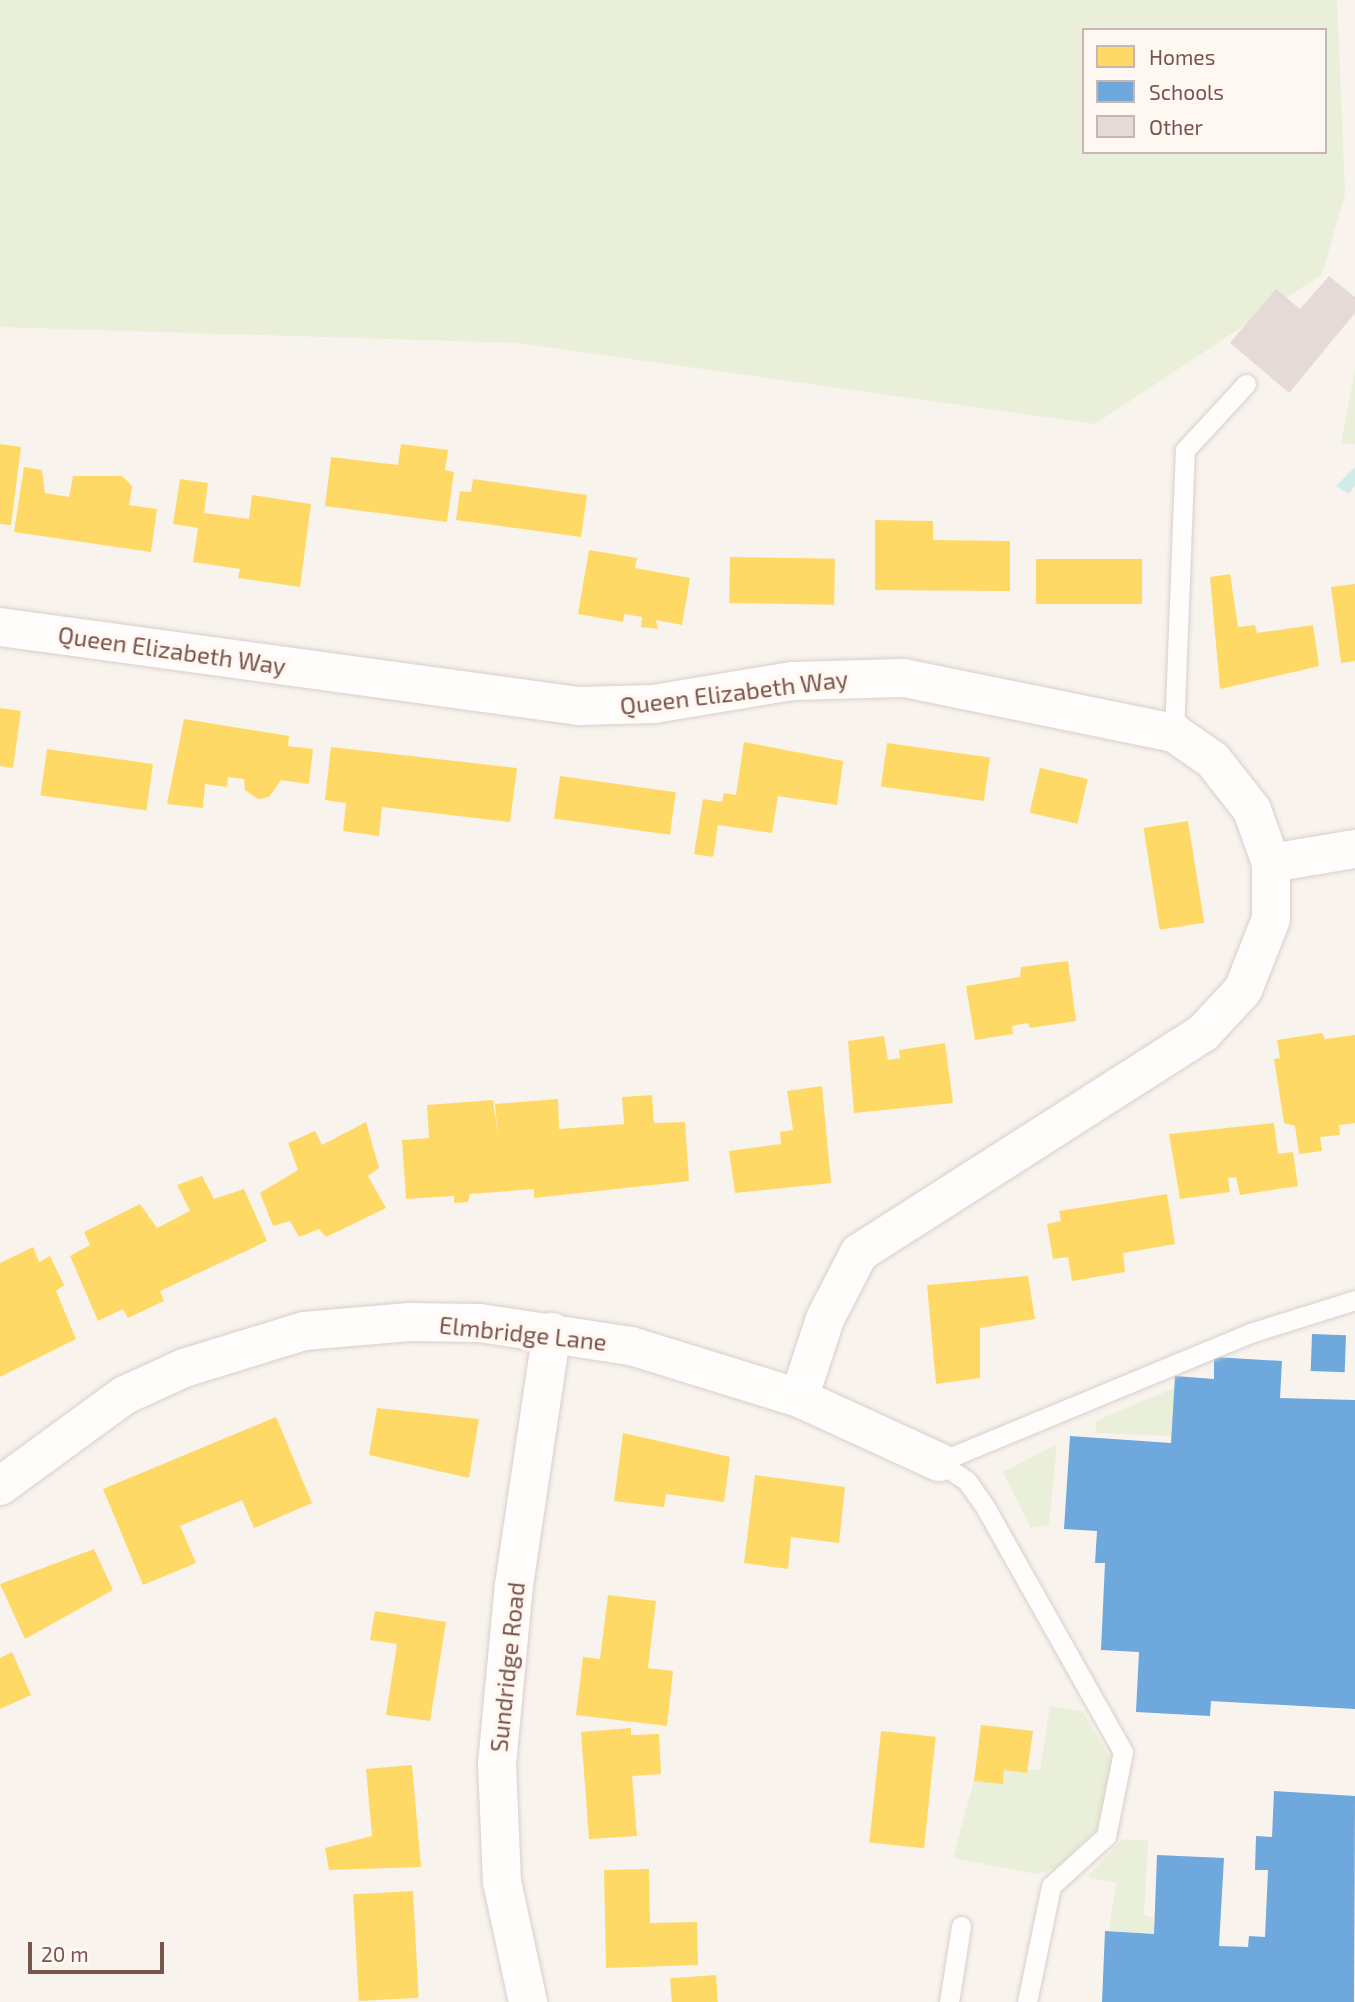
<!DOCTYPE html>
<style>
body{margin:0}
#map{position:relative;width:1355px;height:2002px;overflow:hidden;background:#f9f3ee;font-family:"Exo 2",sans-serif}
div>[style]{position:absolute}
.green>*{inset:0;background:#e9efd9}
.water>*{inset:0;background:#d0ebe8}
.homes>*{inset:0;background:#ffd966;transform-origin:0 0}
.schools>*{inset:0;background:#6fa8dc;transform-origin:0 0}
.building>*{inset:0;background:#e5dad6}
.roads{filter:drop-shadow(0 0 2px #d8cfca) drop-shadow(0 0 2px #d8cfca)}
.service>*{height:19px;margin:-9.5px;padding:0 9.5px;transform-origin:9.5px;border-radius:9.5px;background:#fefdfc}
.minor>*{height:38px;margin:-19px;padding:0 19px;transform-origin:19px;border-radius:19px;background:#fefdfc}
span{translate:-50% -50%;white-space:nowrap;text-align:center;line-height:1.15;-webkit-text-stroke:7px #fff7f1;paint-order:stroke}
.street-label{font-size:24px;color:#78554d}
.legend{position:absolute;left:1082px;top:28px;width:245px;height:126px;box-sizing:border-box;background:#fff7f1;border:2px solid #c9b6af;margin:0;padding:9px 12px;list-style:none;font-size:21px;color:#78554d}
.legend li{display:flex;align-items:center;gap:14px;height:35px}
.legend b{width:35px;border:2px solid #c9b6af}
.scale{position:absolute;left:28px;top:1942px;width:136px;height:32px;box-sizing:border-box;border:4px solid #78554d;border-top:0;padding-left:9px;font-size:21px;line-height:24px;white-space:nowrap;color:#78554d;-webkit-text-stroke:5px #fff7f1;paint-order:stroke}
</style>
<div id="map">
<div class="green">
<i style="clip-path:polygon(evenodd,0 0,1337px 0,1345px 194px,1322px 274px,1095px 424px,517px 343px,0 327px,0 0,1084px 30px,1325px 30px,1325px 152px,1084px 152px,1084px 30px)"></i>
<i style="clip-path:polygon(1355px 370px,1355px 444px,1341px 443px)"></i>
<i style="clip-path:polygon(1174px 1388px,1172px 1436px,1096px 1433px,1096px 1421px)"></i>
<i style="clip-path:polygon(1057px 1444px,1049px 1525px,1031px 1528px,1003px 1472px)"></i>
<i style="clip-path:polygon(1050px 1706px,1082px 1711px,1113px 1763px,1096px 1830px,1058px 1867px,1036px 1874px,953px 1858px,974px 1781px,1003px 1783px,1004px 1770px,1040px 1770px)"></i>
<i style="clip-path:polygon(1123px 1839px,1148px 1841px,1144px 1915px,1154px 1918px,1154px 1934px,1109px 1931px,1116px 1883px,1087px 1877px)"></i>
</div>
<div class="water">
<i style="clip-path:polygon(1355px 467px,1355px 485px,1349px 494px,1336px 486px)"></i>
</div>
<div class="homes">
<i style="clip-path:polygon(0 444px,21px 447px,11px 525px,0 524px)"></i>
<i style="clip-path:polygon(401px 444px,448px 450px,445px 470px,454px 472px,447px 522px,325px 506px,331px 457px,398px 465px)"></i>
<i style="clip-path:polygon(24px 467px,42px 470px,45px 493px,69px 497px,73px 476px,122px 476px,132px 486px,129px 505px,157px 509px,151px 552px,14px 532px)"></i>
<i style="clip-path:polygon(180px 479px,208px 483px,204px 513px,249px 519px,252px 495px,311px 504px,300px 587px,238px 578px,240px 569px,193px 562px,198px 528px,173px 524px)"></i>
<i style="clip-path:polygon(473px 479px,587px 495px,581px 537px,456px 520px,460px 491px,471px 492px)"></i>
<i style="clip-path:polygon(875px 520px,933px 521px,933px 540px,1010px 541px,1010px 591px,875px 590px)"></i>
<i style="clip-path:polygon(589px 550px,637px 558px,635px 568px,690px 578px,682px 625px,656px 620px,658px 629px,641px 627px,642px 617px,624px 614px,623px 622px,578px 614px)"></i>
<i style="left:730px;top:557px;width:105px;height:46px;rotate:1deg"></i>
<i style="left:1036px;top:559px;width:106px;height:45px"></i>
<i style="clip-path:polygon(1230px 574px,1238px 627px,1255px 625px,1257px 633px,1313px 625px,1319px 666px,1220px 689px,1210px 577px)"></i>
<i style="clip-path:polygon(1355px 584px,1355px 661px,1341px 663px,1331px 587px)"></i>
<i style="clip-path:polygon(0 708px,21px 711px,13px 768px,0 766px)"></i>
<i style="clip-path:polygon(184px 719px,289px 736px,288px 746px,313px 749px,309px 784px,281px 780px,269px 797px,258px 799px,245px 790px,244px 779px,228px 777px,227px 787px,205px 784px,203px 808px,167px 804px)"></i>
<i style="clip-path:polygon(744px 742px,843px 761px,837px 805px,778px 796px,772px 833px,718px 825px,713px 857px,694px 854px,703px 799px,722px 802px,724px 793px,736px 795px)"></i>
<i style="left:887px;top:743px;width:104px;height:44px;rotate:8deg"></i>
<i style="clip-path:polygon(331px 747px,517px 768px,510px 822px,382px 807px,379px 836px,343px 831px,346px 803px,325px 800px)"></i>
<i style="left:47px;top:749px;width:107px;height:47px;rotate:8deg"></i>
<i style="left:1040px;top:768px;width:49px;height:46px;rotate:13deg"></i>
<i style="left:560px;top:776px;width:117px;height:43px;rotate:8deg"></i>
<i style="left:1188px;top:821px;width:103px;height:45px;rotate:81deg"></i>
<i style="clip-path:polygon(1068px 961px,1076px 1021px,1030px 1028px,1028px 1023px,1012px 1026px,1013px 1034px,975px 1040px,966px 986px,1020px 977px,1021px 967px)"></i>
<i style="clip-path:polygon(1322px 1033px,1325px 1039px,1355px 1035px,1355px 1123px,1339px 1125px,1340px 1135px,1320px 1137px,1322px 1151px,1299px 1154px,1295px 1126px,1284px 1123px,1274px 1059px,1280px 1058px,1277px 1040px)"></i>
<i style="clip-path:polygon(884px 1036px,888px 1060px,900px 1058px,899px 1050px,945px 1043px,953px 1103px,854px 1113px,848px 1041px)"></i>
<i style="clip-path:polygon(822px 1086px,831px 1183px,735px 1193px,729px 1151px,781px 1144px,780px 1132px,793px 1130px,787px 1091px)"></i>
<i style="clip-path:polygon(652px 1095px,654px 1123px,685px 1122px,689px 1181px,534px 1198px,534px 1189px,470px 1194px,468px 1202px,454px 1203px,454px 1196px,406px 1199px,402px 1140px,429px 1138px,427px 1105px,493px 1100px,498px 1135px,495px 1104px,558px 1099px,559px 1129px,624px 1124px,622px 1097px)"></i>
<i style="clip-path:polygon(366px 1122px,379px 1168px,368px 1176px,386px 1208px,326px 1237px,319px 1229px,299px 1237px,290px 1221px,273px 1226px,260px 1193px,298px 1170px,288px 1143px,315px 1131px,322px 1145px)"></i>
<i style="clip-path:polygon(1274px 1123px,1278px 1154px,1293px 1152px,1298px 1186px,1240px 1195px,1236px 1177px,1228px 1178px,1230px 1192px,1180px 1199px,1169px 1134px)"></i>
<i style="clip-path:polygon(202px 1176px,214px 1199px,244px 1189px,267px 1241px,160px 1291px,164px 1301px,128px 1318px,123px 1309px,98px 1321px,70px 1256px,90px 1245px,84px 1232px,140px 1204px,157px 1228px,190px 1211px,177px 1185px)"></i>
<i style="clip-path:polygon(1167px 1194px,1175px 1244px,1123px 1253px,1125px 1272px,1072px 1281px,1068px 1257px,1053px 1259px,1047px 1224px,1061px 1221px,1059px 1211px)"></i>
<i style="clip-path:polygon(33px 1247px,39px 1262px,50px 1256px,64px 1285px,56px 1291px,76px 1339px,0 1377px,0 1263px)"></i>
<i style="clip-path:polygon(1028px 1276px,1035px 1319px,980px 1328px,980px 1378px,936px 1384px,927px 1285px)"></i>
<i style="clip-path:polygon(377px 1408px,479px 1419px,469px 1478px,369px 1455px)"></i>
<i style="clip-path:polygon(276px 1417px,312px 1503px,254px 1528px,242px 1500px,180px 1526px,196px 1563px,143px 1585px,103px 1489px)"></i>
<i style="clip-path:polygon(623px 1433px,730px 1457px,724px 1502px,666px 1494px,664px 1507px,614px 1501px)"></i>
<i style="clip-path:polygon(755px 1475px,845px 1487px,839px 1543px,791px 1537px,788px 1569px,744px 1563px)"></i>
<i style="clip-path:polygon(94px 1549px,113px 1590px,25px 1639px,0 1584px)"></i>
<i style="clip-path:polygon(608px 1595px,656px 1601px,648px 1668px,673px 1671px,667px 1726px,576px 1715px,583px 1657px,600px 1659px)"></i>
<i style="clip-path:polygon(375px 1611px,446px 1622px,430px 1721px,386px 1715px,397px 1644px,370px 1640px)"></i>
<i style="clip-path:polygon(12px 1652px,31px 1695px,0 1709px,0 1658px)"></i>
<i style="clip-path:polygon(981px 1725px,1033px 1731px,1027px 1773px,1004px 1770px,1003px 1784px,974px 1781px)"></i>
<i style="clip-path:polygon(631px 1728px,631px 1735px,659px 1734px,661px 1774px,632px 1776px,637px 1836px,589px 1839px,581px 1732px)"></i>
<i style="left:881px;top:1731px;width:55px;height:112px;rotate:6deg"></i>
<i style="clip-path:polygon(412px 1765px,421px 1867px,329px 1870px,325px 1848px,372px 1836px,366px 1769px)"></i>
<i style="clip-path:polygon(649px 1869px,650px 1923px,697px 1922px,698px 1965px,606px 1968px,604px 1870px)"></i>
<i style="left:413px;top:1891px;width:107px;height:60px;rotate:87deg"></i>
<i style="left:716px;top:1975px;width:27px;height:46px;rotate:86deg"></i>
</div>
<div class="schools">
<i style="left:1312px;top:1334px;width:34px;height:37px;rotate:2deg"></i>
<i style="clip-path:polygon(1214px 1357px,1282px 1361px,1280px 1398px,1355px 1400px,1355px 1709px,1211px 1701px,1210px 1716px,1136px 1712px,1139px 1652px,1101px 1650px,1105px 1563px,1095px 1563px,1097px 1531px,1064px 1529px,1070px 1436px,1171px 1443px,1175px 1376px,1214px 1379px)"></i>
<i style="clip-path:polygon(1274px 1791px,1355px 1796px,1354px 2002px,1102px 2002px,1105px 1931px,1154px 1934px,1157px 1855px,1224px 1858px,1219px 1946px,1248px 1947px,1249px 1936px,1265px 1937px,1268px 1870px,1255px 1870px,1256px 1836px,1272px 1837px)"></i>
</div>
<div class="building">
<i style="clip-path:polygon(1329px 276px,1355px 297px,1355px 313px,1289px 393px,1230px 343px,1276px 289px,1300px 309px)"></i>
</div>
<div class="roads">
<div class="service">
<i style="left:1174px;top:733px;width:283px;rotate:-87.8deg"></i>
<i style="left:1185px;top:450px;width:90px;rotate:-47.3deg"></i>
<i style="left:939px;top:1462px;width:34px;rotate:34deg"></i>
<i style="left:967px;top:1481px;width:29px;rotate:55deg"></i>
<i style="left:984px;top:1505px;width:283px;rotate:60.6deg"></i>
<i style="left:1123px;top:1752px;width:86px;rotate:101.4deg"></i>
<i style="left:1106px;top:1836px;width:74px;rotate:137.7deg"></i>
<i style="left:1051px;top:1886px;width:118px;rotate:101.7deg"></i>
<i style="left:939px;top:1462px;width:337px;rotate:-22.5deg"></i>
<i style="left:1250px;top:1333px;width:110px;rotate:-17.4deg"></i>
<i style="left:949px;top:2002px;width:77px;rotate:-81deg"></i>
</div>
<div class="minor">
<i style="left:0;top:627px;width:584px;rotate:7.77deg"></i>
<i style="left:579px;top:706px;width:75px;rotate:-1.5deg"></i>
<i style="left:654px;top:704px;width:140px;rotate:-9.5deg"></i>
<i style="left:792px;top:681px;width:112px;rotate:-1.5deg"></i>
<i style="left:904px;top:678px;width:276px;rotate:11.5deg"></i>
<i style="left:1174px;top:733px;width:47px;rotate:34.7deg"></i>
<i style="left:1213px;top:760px;width:63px;rotate:52deg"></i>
<i style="left:1252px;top:810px;width:56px;rotate:70.3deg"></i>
<i style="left:1271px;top:863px;width:56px;rotate:90deg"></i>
<i style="left:1271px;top:919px;width:76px;rotate:111.5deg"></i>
<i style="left:1243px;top:990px;width:59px;rotate:132.9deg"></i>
<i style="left:1203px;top:1033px;width:408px;rotate:147.4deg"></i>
<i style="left:859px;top:1253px;width:74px;rotate:117.3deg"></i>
<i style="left:825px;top:1319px;width:83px;rotate:108.2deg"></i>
<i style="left:1271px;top:863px;width:85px;rotate:-9.5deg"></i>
<i style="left:0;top:1486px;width:155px;rotate:-36.1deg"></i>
<i style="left:125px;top:1395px;width:65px;rotate:-24.6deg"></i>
<i style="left:184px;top:1368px;width:126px;rotate:-17.1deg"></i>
<i style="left:304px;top:1331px;width:106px;rotate:-4.9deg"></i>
<i style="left:410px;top:1322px;width:70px;rotate:0.8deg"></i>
<i style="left:480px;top:1323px;width:153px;rotate:8.7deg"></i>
<i style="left:631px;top:1346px;width:176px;rotate:17.2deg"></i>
<i style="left:799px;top:1398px;width:154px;rotate:24.6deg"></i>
<i style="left:528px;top:2002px;width:123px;rotate:-102.2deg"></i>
<i style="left:502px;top:1882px;width:118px;rotate:-92.4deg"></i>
<i style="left:497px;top:1764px;width:180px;rotate:-84.6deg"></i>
<i style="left:514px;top:1585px;width:256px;rotate:-81.5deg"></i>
</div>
</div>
<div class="street-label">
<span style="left:172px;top:650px;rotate:8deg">Queen Elizabeth Way</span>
<span style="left:734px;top:692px;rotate:-7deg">Queen Elizabeth Way</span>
<span style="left:523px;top:1333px;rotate:6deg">Elmbridge Lane</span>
<span style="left:507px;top:1667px;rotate:-84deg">Sundridge Road</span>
</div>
<ul class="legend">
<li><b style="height:19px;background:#ffd966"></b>Homes</li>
<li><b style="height:19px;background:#6fa8dc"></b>Schools</li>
<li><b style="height:19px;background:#e5dad6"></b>Other</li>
</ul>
<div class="scale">20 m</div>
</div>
